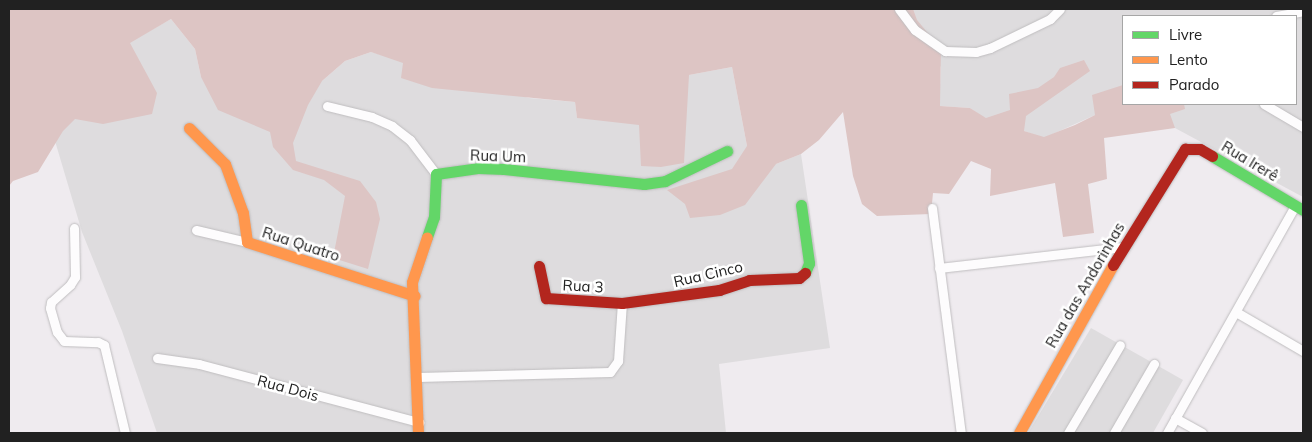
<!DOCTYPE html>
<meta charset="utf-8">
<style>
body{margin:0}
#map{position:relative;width:1312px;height:442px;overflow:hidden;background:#efebef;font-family:Mulish,sans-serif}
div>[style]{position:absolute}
.built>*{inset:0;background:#dedcde}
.forest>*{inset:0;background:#ddc5c4}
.roads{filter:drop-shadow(0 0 1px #bfbdbf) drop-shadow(0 0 1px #bfbdbf)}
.street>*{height:9px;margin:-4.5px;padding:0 4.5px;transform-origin:4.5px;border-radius:4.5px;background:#fdfcfd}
.fast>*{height:11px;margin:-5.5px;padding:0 5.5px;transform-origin:5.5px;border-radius:5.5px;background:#63d668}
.slow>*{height:11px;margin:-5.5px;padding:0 5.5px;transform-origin:5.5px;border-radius:5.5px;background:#ff974d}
.jam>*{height:11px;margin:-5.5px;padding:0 5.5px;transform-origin:5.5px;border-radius:5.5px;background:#b3261e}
span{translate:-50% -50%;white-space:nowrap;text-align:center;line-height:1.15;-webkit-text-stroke:5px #fff;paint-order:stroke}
.street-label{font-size:15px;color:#212121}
.frame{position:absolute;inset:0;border:10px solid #212121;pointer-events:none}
.legend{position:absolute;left:1122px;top:15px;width:175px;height:90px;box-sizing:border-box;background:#fff;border:1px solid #a6a6a6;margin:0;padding:6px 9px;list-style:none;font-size:15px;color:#212121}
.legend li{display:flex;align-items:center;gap:10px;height:25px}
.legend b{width:25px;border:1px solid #a6a6a6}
</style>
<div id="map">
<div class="built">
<i style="clip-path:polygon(evenodd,893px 9px,1303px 9px,1303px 197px,1175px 128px,1095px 115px,1044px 138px,983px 117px,970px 108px,939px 106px,941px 67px,893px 9px,1123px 16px,1296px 16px,1296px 104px,1123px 104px,1123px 16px)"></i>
<i style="clip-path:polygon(171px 19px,195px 49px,201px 77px,322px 81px,345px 61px,371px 52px,529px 98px,575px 102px,577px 118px,605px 119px,689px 75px,732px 67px,747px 146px,776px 164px,801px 154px,830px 348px,719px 364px,726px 433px,157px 433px,122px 331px,82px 232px,47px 114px,130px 42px)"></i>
<i style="clip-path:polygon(1091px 328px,1183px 380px,1153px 433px,1028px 433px)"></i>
</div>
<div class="forest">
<i style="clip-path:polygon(9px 9px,913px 9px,917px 20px,941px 49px,940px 106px,970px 108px,986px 118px,1010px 110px,1009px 94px,1038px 88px,1054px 77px,1060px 68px,1084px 60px,1090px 71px,1026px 116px,1024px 131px,1044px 137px,1075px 125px,1095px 115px,1092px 95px,1123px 85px,1123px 104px,1184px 104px,1185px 109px,1170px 114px,1175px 128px,1104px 138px,1107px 179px,1088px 184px,1094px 233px,1063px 237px,1055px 183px,990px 196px,991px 169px,971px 161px,949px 194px,933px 193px,931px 214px,877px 216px,862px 204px,853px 176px,843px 112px,819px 140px,801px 154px,776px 164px,745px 205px,720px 215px,690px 218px,685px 204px,667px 190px,732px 169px,747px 146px,732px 67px,689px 75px,684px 163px,661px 167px,641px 166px,639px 125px,577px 118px,575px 102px,432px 88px,401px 78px,403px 63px,371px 52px,345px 61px,322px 81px,308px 105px,293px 143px,296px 161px,360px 181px,376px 202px,380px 219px,368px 269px,333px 258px,345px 196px,324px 180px,293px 170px,273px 147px,270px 132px,218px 110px,201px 77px,195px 49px,171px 19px,130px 43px,157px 93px,152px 114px,103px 124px,75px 119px,63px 131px,38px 172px,13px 181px,9px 186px)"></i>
</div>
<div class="roads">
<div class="street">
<i style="left:899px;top:9px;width:26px;rotate:53deg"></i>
<i style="left:915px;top:30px;width:37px;rotate:35deg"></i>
<i style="left:945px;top:51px;width:31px;rotate:2deg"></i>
<i style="left:976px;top:52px;width:15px;rotate:-16deg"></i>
<i style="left:990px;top:48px;width:67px;rotate:-25.8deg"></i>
<i style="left:1050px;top:19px;width:14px;rotate:-45deg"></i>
<i style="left:1276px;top:16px;width:27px;rotate:-10deg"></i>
<i style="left:1264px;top:104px;width:45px;rotate:30.5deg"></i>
<i style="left:327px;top:106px;width:46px;rotate:13.7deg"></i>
<i style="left:372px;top:117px;width:22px;rotate:24deg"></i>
<i style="left:392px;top:126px;width:23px;rotate:38deg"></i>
<i style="left:410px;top:140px;width:43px;rotate:52.6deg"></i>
<i style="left:932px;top:208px;width:227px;rotate:82.7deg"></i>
<i style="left:74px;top:228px;width:49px;rotate:88.8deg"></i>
<i style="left:75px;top:277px;width:9px;rotate:122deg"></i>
<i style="left:70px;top:285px;width:25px;rotate:138deg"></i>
<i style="left:51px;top:302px;width:6px;rotate:99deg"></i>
<i style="left:50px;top:308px;width:25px;rotate:74deg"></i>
<i style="left:57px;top:332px;width:11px;rotate:52deg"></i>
<i style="left:64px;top:341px;width:34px;rotate:2deg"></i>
<i style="left:98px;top:342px;width:7px;rotate:27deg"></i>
<i style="left:104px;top:345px;width:90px;rotate:76.6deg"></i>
<i style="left:196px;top:230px;width:52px;rotate:13.2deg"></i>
<i style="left:939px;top:268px;width:185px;rotate:-6.5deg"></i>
<i style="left:1236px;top:312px;width:78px;rotate:30.2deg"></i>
<i style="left:157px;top:358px;width:42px;rotate:8.1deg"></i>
<i style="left:199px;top:364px;width:228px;rotate:14.8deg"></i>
<i style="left:418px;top:377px;width:192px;rotate:-1.5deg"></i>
<i style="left:610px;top:372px;width:14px;rotate:-54deg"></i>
<i style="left:618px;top:361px;width:58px;rotate:-86.1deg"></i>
<i style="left:1175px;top:418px;width:31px;rotate:29deg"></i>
<i style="left:1068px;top:433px;width:102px;rotate:-59.4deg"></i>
<i style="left:1114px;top:433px;width:80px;rotate:-59.9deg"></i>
<i style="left:1167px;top:433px;width:261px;rotate:-60.6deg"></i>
</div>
<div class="fast">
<i style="left:1212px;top:156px;width:106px;rotate:30.7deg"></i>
<i style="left:801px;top:205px;width:59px;rotate:82.1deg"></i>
<i style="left:809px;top:263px;width:11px;rotate:112deg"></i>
<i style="left:427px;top:237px;width:21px;rotate:-71deg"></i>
<i style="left:434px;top:217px;width:43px;rotate:-87.3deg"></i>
<i style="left:436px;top:174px;width:42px;rotate:-8.1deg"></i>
<i style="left:478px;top:168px;width:26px;rotate:2deg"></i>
<i style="left:504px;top:169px;width:141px;rotate:6.1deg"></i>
<i style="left:644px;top:184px;width:21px;rotate:-8deg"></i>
<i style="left:665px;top:181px;width:69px;rotate:-25.8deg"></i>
</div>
<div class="slow">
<i style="left:189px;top:128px;width:51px;rotate:45deg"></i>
<i style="left:225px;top:164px;width:52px;rotate:69.8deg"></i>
<i style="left:243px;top:213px;width:29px;rotate:82deg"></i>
<i style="left:247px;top:242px;width:176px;rotate:17.8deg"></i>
<i style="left:418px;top:433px;width:151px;rotate:-92.3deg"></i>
<i style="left:412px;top:282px;width:47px;rotate:-71.6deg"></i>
<i style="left:1019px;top:433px;width:193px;rotate:-60.8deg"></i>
</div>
<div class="jam">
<i style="left:1113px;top:265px;width:137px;rotate:-58.2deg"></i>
<i style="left:1185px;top:149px;width:15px"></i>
<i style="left:1200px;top:149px;width:14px;rotate:30deg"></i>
<i style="left:539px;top:266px;width:33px;rotate:78deg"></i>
<i style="left:546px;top:298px;width:76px;rotate:3.8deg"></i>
<i style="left:622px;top:303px;width:98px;rotate:-7.6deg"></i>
<i style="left:719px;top:290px;width:32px;rotate:-18deg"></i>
<i style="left:749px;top:280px;width:50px;rotate:-2.3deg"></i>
<i style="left:799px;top:278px;width:8px;rotate:-40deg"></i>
</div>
</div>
<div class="street-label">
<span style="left:498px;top:156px;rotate:2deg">Rua Um</span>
<span style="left:1250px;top:161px;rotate:31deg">Rua Irerê</span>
<span style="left:301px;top:244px;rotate:18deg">Rua Quatro</span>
<span style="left:708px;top:274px;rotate:-13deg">Rua Cinco</span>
<span style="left:1085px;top:285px;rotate:-60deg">Rua das Andorinhas</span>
<span style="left:583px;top:286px;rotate:3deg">Rua 3</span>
<span style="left:288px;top:388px;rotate:15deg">Rua Dois</span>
</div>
<div class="frame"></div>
<ul class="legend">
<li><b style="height:6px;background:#63d668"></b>Livre</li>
<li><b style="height:6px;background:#ff974d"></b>Lento</li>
<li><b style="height:6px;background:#b3261e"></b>Parado</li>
</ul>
</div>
